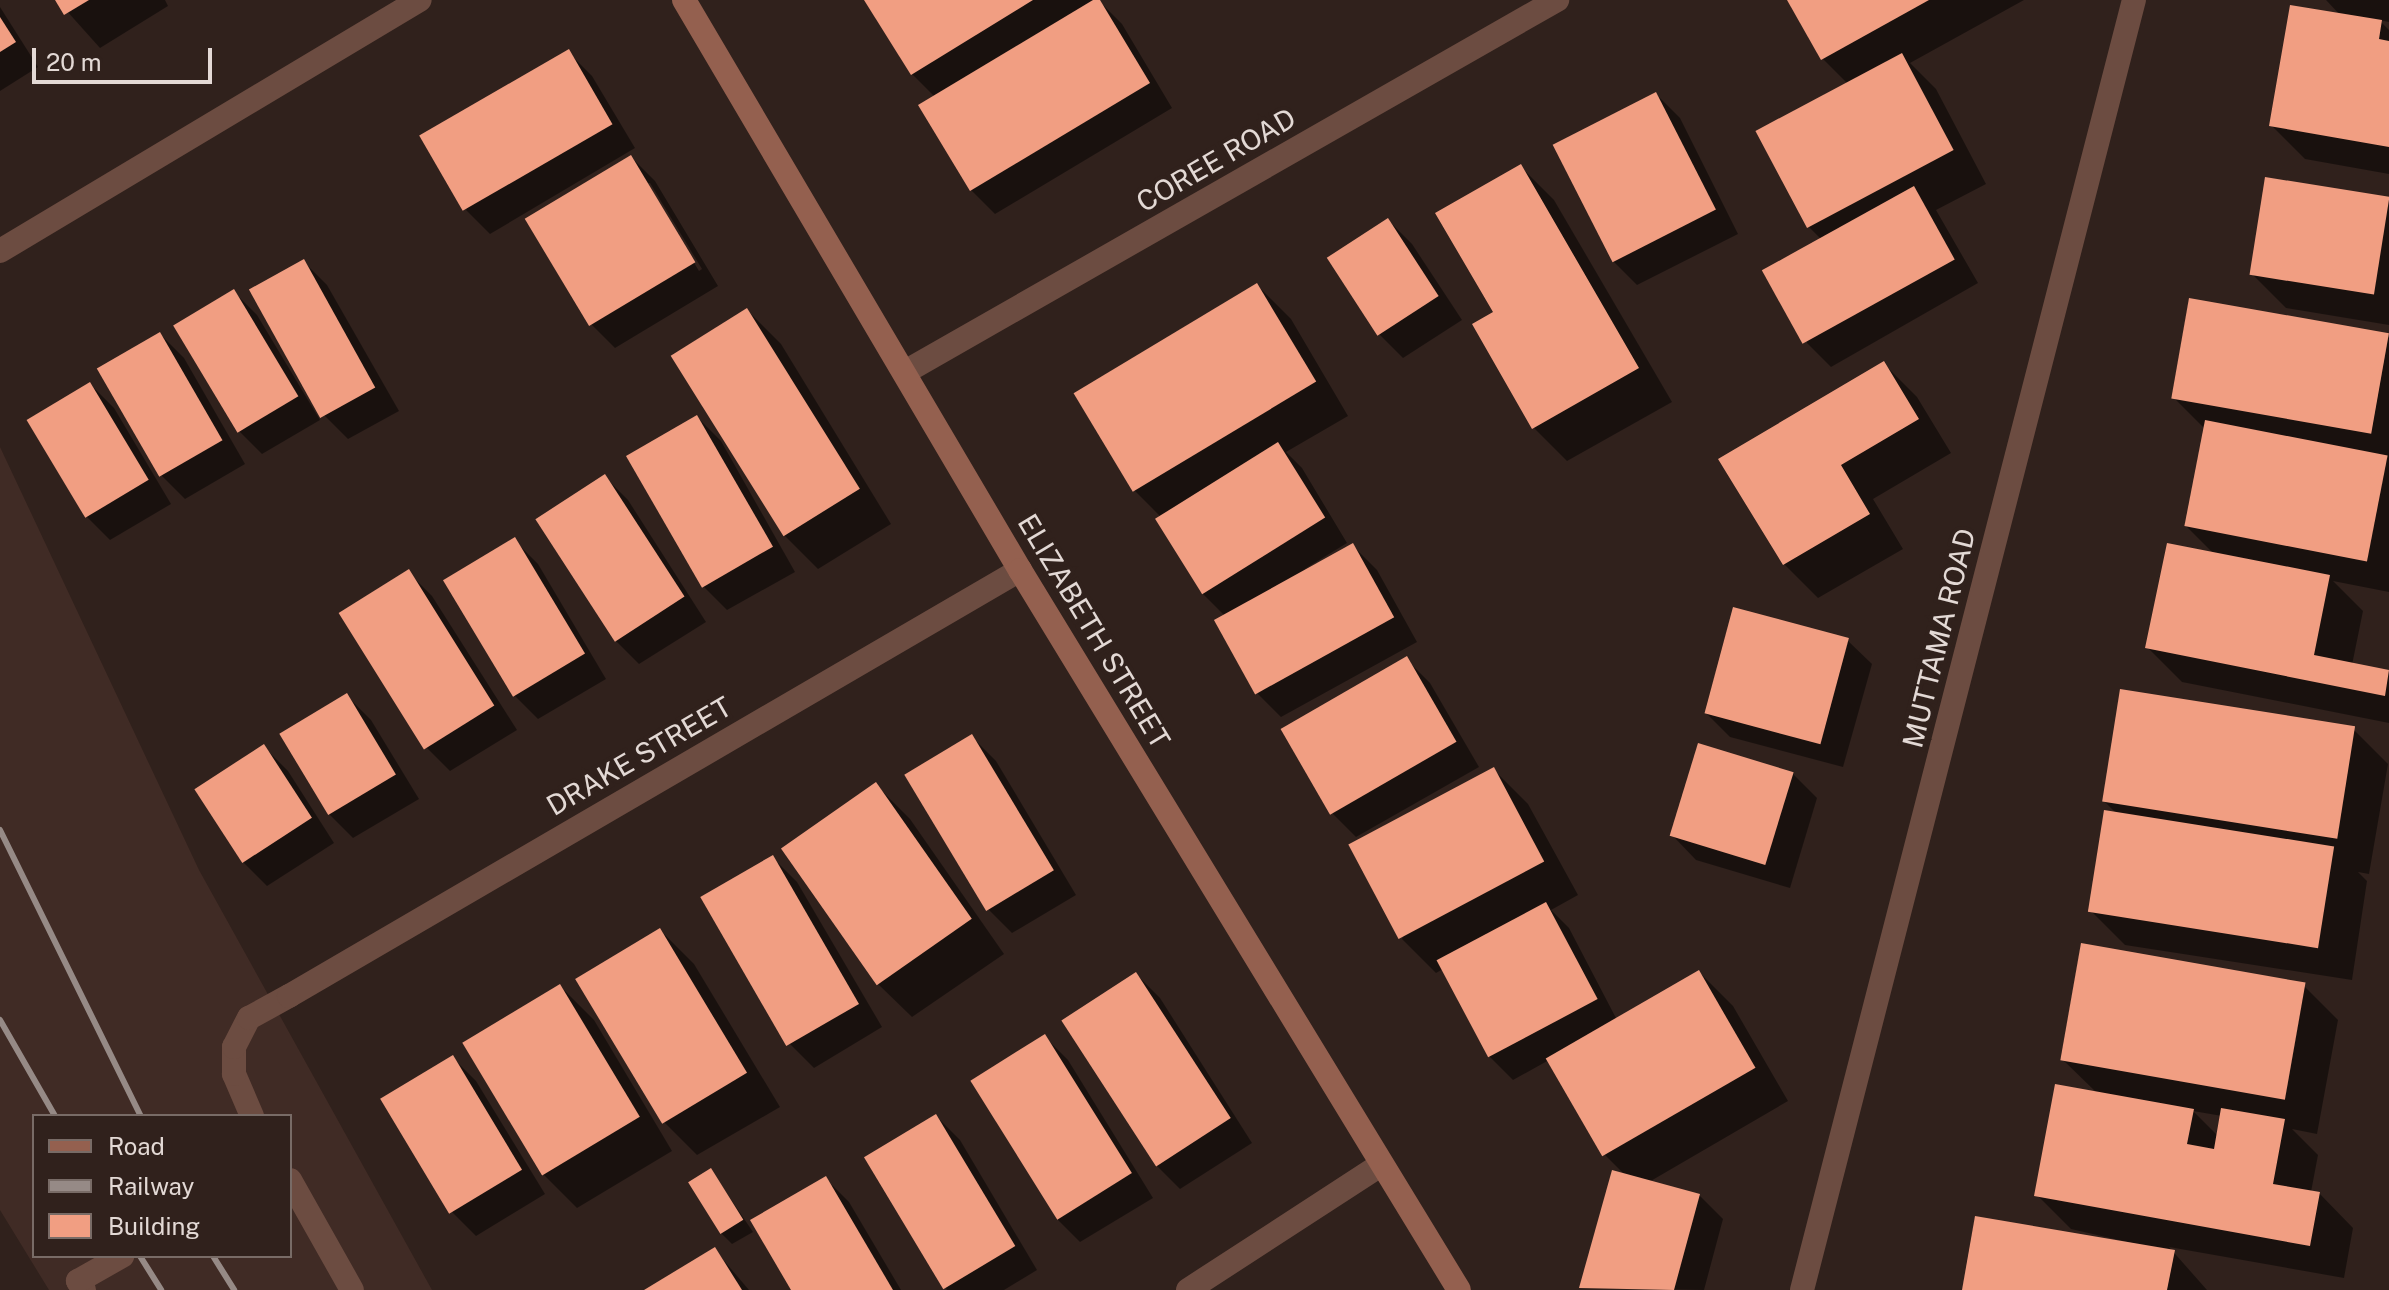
<!DOCTYPE html>
<style>
body{margin:0}
#map{position:relative;width:2389px;height:1290px;overflow:hidden;background:#30211c;font-family:"Public Sans",sans-serif}
div>[style]{position:absolute}
.built>*{inset:0;background:#402b25}
.shadow>*{inset:0;background:#0007}
.building>*{inset:0;background:#f19e82;transform-origin:0 0}
.lane>*{height:24px;margin:-12px;padding:0 12px;transform-origin:12px;border-radius:12px;background:#6c4c41}
.street>*{height:24px;margin:-12px;padding:0 12px;transform-origin:12px;border-radius:12px;background:#6c4c41}
.secondary>*{height:24px;margin:-12px;padding:0 12px;transform-origin:12px;border-radius:12px;background:#94604f}
.rail>*{height:6px;margin:-3px;padding:0 3px;transform-origin:3px;border-radius:3px;background:#968a86}
span{translate:-50% -50%;white-space:nowrap;text-align:center;line-height:1.15;-webkit-text-stroke:8px #30211c;paint-order:stroke}
.street-label{font-size:28px;color:#e3d9d5}
.legend{position:absolute;left:32px;top:1114px;width:260px;height:144px;box-sizing:border-box;background:#30211c;border:2px solid #786b66;margin:0;padding:10px 14px;list-style:none;font-size:24px;color:#e3d9d5}
.legend li{display:flex;align-items:center;gap:16px;height:40px}
.legend b{width:40px;border:2px solid #786b66}
.scale{position:absolute;left:32px;top:48px;width:180px;height:36px;box-sizing:border-box;border:4px solid #e3d9d5;border-top:0;padding-left:10px;font-size:24px;line-height:28px;white-space:nowrap;color:#e3d9d5;-webkit-text-stroke:6px #30211c;paint-order:stroke}
</style>
<div id="map">
<div class="built">
<i style="clip-path:polygon(evenodd,0 447px,199px 870px,432px 1290px,49px 1290px,0 1210px,0 447px,34px 1116px,290px 1116px,290px 1256px,34px 1256px,34px 1116px)"></i>
</div>
<div class="shadow">
<i style="clip-path:polygon(57px 0,165px 0,168px 6px,100px 48px)"></i>
<i style="clip-path:polygon(866px 0,1098px 0,1122px 24px,1172px 108px,995px 214px,971px 190px,935px 97px,912px 74px)"></i>
<i style="clip-path:polygon(1789px 0,2024px 0,1910px 63px,1936px 89px,1986px 184px,1936px 210px,1978px 283px,1831px 367px,1807px 343px,1822px 240px,1808px 226px,1848px 84px,1823px 59px)"></i>
<i style="clip-path:polygon(2326px 0,2389px 0,2389px 22px,2379px 20px,2389px 30px,2389px 174px,2305px 159px,2271px 125px,2341px 16px)"></i>
<i style="clip-path:polygon(0 7px,38px 67px,0 91px)"></i>
<i style="clip-path:polygon(568px 52px,592px 76px,635px 148px,490px 234px,466px 210px)"></i>
<i style="clip-path:polygon(1656px 94px,1680px 118px,1738px 234px,1637px 285px,1613px 261px)"></i>
<i style="clip-path:polygon(evenodd,631px 157px,655px 181px,718px 286px,615px 348px,591px 324px,631px 157px,646px 183px,650px 183px,702px 269px,699px 271px,646px 183px)"></i>
<i style="clip-path:polygon(1520px 166px,1554px 200px,1672px 402px,1567px 461px,1533px 427px,1495px 312px)"></i>
<i style="clip-path:polygon(2389px 199px,2389px 325px,2286px 308px,2252px 274px)"></i>
<i style="clip-path:polygon(1388px 220px,1412px 244px,1462px 320px,1403px 358px,1379px 334px)"></i>
<i style="clip-path:polygon(303px 261px,327px 285px,399px 411px,348px 439px,324px 415px)"></i>
<i style="clip-path:polygon(1257px 285px,1291px 319px,1348px 416px,1286px 452px,1302px 468px,1347px 543px,1303px 570px,1353px 546px,1377px 570px,1417px 642px,1281px 717px,1257px 693px,1226px 617px,1201px 592px,1159px 515px,1132px 488px)"></i>
<i style="clip-path:polygon(233px 291px,257px 315px,320px 420px,262px 454px,238px 430px)"></i>
<i style="clip-path:polygon(747px 310px,781px 344px,891px 524px,818px 569px,784px 535px,673px 354px)"></i>
<i style="clip-path:polygon(160px 334px,184px 358px,245px 464px,185px 499px,161px 475px)"></i>
<i style="clip-path:polygon(2389px 337px,2389px 592px,2333px 581px,2363px 611px,2352px 665px,2389px 672px,2389px 723px,2182px 682px,2148px 648px,2215px 555px,2186px 526px,2205px 429px,2173px 397px)"></i>
<i style="clip-path:polygon(1883px 363px,1917px 397px,1951px 453px,1873px 499px,1903px 549px,1818px 598px,1784px 564px)"></i>
<i style="clip-path:polygon(90px 384px,114px 408px,171px 504px,110px 540px,86px 516px,29px 419px)"></i>
<i style="clip-path:polygon(697px 417px,721px 441px,795px 572px,727px 610px,703px 586px,628px 455px)"></i>
<i style="clip-path:polygon(604px 476px,628px 500px,706px 622px,639px 664px,615px 640px)"></i>
<i style="clip-path:polygon(514px 540px,538px 564px,606px 679px,538px 719px,514px 695px)"></i>
<i style="clip-path:polygon(408px 572px,432px 596px,517px 730px,450px 771px,426px 747px,341px 614px)"></i>
<i style="clip-path:polygon(1847px 640px,1872px 664px,1843px 767px,1730px 737px,1706px 713px)"></i>
<i style="clip-path:polygon(1406px 659px,1430px 683px,1479px 767px,1356px 837px,1332px 813px)"></i>
<i style="clip-path:polygon(347px 696px,371px 720px,419px 799px,353px 838px,329px 814px)"></i>
<i style="clip-path:polygon(2354px 730px,2388px 764px,2369px 874px,2358px 872px,2367px 881px,2352px 980px,2125px 945px,2091px 911px,2117px 814px,2104px 801px)"></i>
<i style="clip-path:polygon(972px 737px,996px 761px,1076px 895px,1012px 933px,988px 909px)"></i>
<i style="clip-path:polygon(264px 747px,288px 771px,334px 843px,267px 886px,243px 862px)"></i>
<i style="clip-path:polygon(1494px 770px,1528px 804px,1578px 895px,1551px 910px,1569px 928px,1617px 1020px,1699px 972px,1733px 1006px,1788px 1101px,1649px 1182px,1699px 1195px,1723px 1219px,1704px 1290px,1581px 1288px,1625px 1175px,1604px 1154px,1549px 1060px,1513px 1080px,1489px 1056px,1443px 969px,1436px 973px,1402px 939px)"></i>
<i style="clip-path:polygon(1793px 774px,1817px 798px,1790px 888px,1696px 860px,1672px 835px)"></i>
<i style="clip-path:polygon(876px 785px,910px 819px,1004px 954px,912px 1017px,878px 984px)"></i>
<i style="clip-path:polygon(773px 858px,797px 882px,882px 1027px,814px 1068px,790px 1044px)"></i>
<i style="clip-path:polygon(660px 930px,694px 964px,780px 1107px,697px 1155px,663px 1121px)"></i>
<i style="clip-path:polygon(1136px 974px,1160px 998px,1252px 1143px,1180px 1189px,1156px 1165px)"></i>
<i style="clip-path:polygon(560px 986px,594px 1020px,672px 1151px,577px 1208px,543px 1174px)"></i>
<i style="clip-path:polygon(evenodd,2304px 986px,2338px 1020px,2317px 1134px,2292px 1129px,2318px 1155px,2311px 1192px,2319px 1193px,2353px 1228px,2344px 1278px,2169px 1247px,2207px 1290px,1964px 1290px,2158px 1249px,2071px 1229px,2037px 1195px,2097px 1093px,2062px 1059px,2304px 986px,2193px 1111px,2222px 1116px,2218px 1136px,2193px 1111px)"></i>
<i style="clip-path:polygon(1044px 1036px,1068px 1060px,1153px 1198px,1080px 1242px,1056px 1218px)"></i>
<i style="clip-path:polygon(452px 1057px,476px 1081px,545px 1194px,476px 1236px,452px 1212px)"></i>
<i style="clip-path:polygon(936px 1116px,960px 1140px,1037px 1270px,1004px 1290px,947px 1290px,867px 1157px)"></i>
<i style="clip-path:polygon(711px 1170px,753px 1232px,732px 1244px,720px 1232px)"></i>
<i style="clip-path:polygon(825px 1178px,849px 1202px,901px 1290px,793px 1290px)"></i>
<i style="clip-path:polygon(714px 1249px,749px 1290px,647px 1290px)"></i>
</div>
<div class="building">
<i style="clip-path:polygon(55px 0,89px 0,64px 15px)"></i>
<i style="clip-path:polygon(864px 0,1033px 0,911px 75px)"></i>
<i style="clip-path:polygon(1093px 0,1100px 0,1150px 83px,970px 191px,918px 105px)"></i>
<i style="clip-path:polygon(1787px 0,1929px 0,1821px 60px)"></i>
<i style="clip-path:polygon(2290px 5px,2382px 20px,2379px 39px,2389px 41px,2389px 147px,2269px 126px)"></i>
<i style="clip-path:polygon(0 17px,16px 42px,0 52px)"></i>
<i style="left:569px;top:49px;width:87px;height:173px;rotate:60deg"></i>
<i style="left:1902px;top:53px;width:110px;height:166px;rotate:62deg"></i>
<i style="left:1656px;top:92px;width:132px;height:116px;rotate:63deg"></i>
<i style="left:631px;top:155px;width:125px;height:124px;rotate:59deg"></i>
<i style="clip-path:polygon(1521px 164px,1639px 368px,1532px 429px,1472px 324px,1493px 312px,1435px 213px)"></i>
<i style="left:2265px;top:177px;width:126px;height:99px;rotate:9deg"></i>
<i style="left:1914px;top:186px;width:84px;height:174px;rotate:61deg"></i>
<i style="left:1388px;top:218px;width:93px;height:73px;rotate:57deg"></i>
<i style="left:304px;top:259px;width:147px;height:63px;rotate:61deg"></i>
<i style="left:1257px;top:283px;width:115px;height:214px;rotate:59deg"></i>
<i style="left:234px;top:289px;width:125px;height:71px;rotate:59deg"></i>
<i style="left:2189px;top:298px;width:203px;height:102px;rotate:10deg"></i>
<i style="left:747px;top:308px;width:213px;height:90px;rotate:58deg"></i>
<i style="left:160px;top:332px;width:125px;height:73px;rotate:60deg"></i>
<i style="clip-path:polygon(1884px 361px,1919px 419px,1841px 465px,1870px 514px,1783px 565px,1718px 459px)"></i>
<i style="left:90px;top:382px;width:114px;height:74px;rotate:59deg"></i>
<i style="left:697px;top:415px;width:152px;height:82px;rotate:60deg"></i>
<i style="left:2205px;top:420px;width:186px;height:108px;rotate:11deg"></i>
<i style="left:1278px;top:442px;width:89px;height:145px;rotate:58deg"></i>
<i style="left:605px;top:474px;width:146px;height:83px;rotate:57deg"></i>
<i style="left:515px;top:537px;width:136px;height:84px;rotate:59deg"></i>
<i style="left:1353px;top:543px;width:85px;height:159px;rotate:61deg"></i>
<i style="clip-path:polygon(2167px 543px,2330px 575px,2314px 655px,2389px 670px,2385px 696px,2145px 648px)"></i>
<i style="left:409px;top:569px;width:161px;height:83px;rotate:58deg"></i>
<i style="left:1733px;top:607px;width:120px;height:110px;rotate:15deg"></i>
<i style="left:1407px;top:656px;width:99px;height:146px;rotate:60deg"></i>
<i style="left:2120px;top:689px;width:238px;height:114px;rotate:9deg"></i>
<i style="left:347px;top:693px;width:95px;height:79px;rotate:59deg"></i>
<i style="left:972px;top:734px;width:159px;height:79px;rotate:59deg"></i>
<i style="left:1698px;top:743px;width:100px;height:97px;rotate:17deg"></i>
<i style="left:264px;top:744px;width:88px;height:83px;rotate:57deg"></i>
<i style="left:1494px;top:767px;width:107px;height:165px;rotate:62deg"></i>
<i style="left:876px;top:782px;width:167px;height:116px;rotate:55deg"></i>
<i style="left:2104px;top:810px;width:233px;height:103px;rotate:9deg"></i>
<i style="left:773px;top:855px;width:172px;height:84px;rotate:60deg"></i>
<i style="left:1546px;top:902px;width:110px;height:124px;rotate:62deg"></i>
<i style="left:660px;top:928px;width:169px;height:99px;rotate:59deg"></i>
<i style="left:2081px;top:943px;width:228px;height:119px;rotate:10deg"></i>
<i style="left:1699px;top:970px;width:113px;height:177px;rotate:60deg"></i>
<i style="left:1136px;top:972px;width:174px;height:89px;rotate:57deg"></i>
<i style="left:560px;top:984px;width:155px;height:114px;rotate:59deg"></i>
<i style="left:1045px;top:1034px;width:164px;height:88px;rotate:58deg"></i>
<i style="left:453px;top:1055px;width:134px;height:85px;rotate:59deg"></i>
<i style="clip-path:polygon(2055px 1084px,2194px 1109px,2187px 1144px,2214px 1149px,2221px 1108px,2285px 1119px,2273px 1184px,2320px 1192px,2310px 1246px,2034px 1196px)"></i>
<i style="left:936px;top:1114px;width:154px;height:84px;rotate:59deg"></i>
<i style="left:711px;top:1168px;width:61px;height:27px;rotate:58deg"></i>
<i style="clip-path:polygon(1612px 1170px,1700px 1194px,1674px 1290px,1579px 1288px)"></i>
<i style="clip-path:polygon(826px 1176px,893px 1290px,791px 1290px,750px 1220px)"></i>
<i style="clip-path:polygon(1975px 1216px,2175px 1250px,2167px 1290px,1962px 1290px)"></i>
<i style="clip-path:polygon(715px 1247px,742px 1290px,644px 1290px)"></i>
</div>
<div class="lane">
<i style="left:252px;top:1116px;width:46px;rotate:-113.2deg"></i>
<i style="left:234px;top:1074px;width:27px;rotate:-90deg"></i>
<i style="left:234px;top:1047px;width:33px;rotate:-63deg"></i>
<i style="left:249px;top:1018px;width:46px;rotate:-28.8deg"></i>
<i style="left:290px;top:1180px;width:126px;rotate:60.6deg"></i>
<i style="left:84px;top:1290px;width:11px;rotate:-124deg"></i>
<i style="left:78px;top:1281px;width:51px;rotate:-29.6deg"></i>
</div>
<div class="street">
<i style="left:0;top:251px;width:489px;rotate:-30.9deg"></i>
<i style="left:905px;top:372px;width:751px;rotate:-29.71deg"></i>
<i style="left:289px;top:996px;width:846px;rotate:-30.23deg"></i>
<i style="left:1188px;top:1290px;width:231px;rotate:-33deg"></i>
<i style="left:1802px;top:1290px;width:1332px;rotate:-75.57deg"></i>
</div>
<div class="secondary">
<i style="left:684px;top:0;width:662px;rotate:59.48deg"></i>
<i style="left:1020px;top:570px;width:843px;rotate:58.63deg"></i>
</div>
<div class="rail">
<i style="left:0;top:830px;width:319px;rotate:63.8deg"></i>
<i style="left:0;top:1020px;width:111px;rotate:60.2deg"></i>
<i style="left:140px;top:1256px;width:40px;rotate:58deg"></i>
<i style="left:213px;top:1256px;width:40px;rotate:58deg"></i>
</div>
<div class="street-label">
<span style="left:1216px;top:160px;rotate:-30deg">COREE ROAD</span>
<span style="left:1094px;top:631px;rotate:59deg">ELIZABETH STREET</span>
<span style="left:1939px;top:638px;rotate:-76deg">MUTTAMA ROAD</span>
<span style="left:639px;top:756px;rotate:-30deg">DRAKE STREET</span>
</div>
<ul class="legend">
<li><b style="height:10px;background:#94604f"></b>Road</li>
<li><b style="height:10px;background:#968a86"></b>Railway</li>
<li><b style="height:22px;background:#f19e82"></b>Building</li>
</ul>
<div class="scale">20 m</div>
</div>
